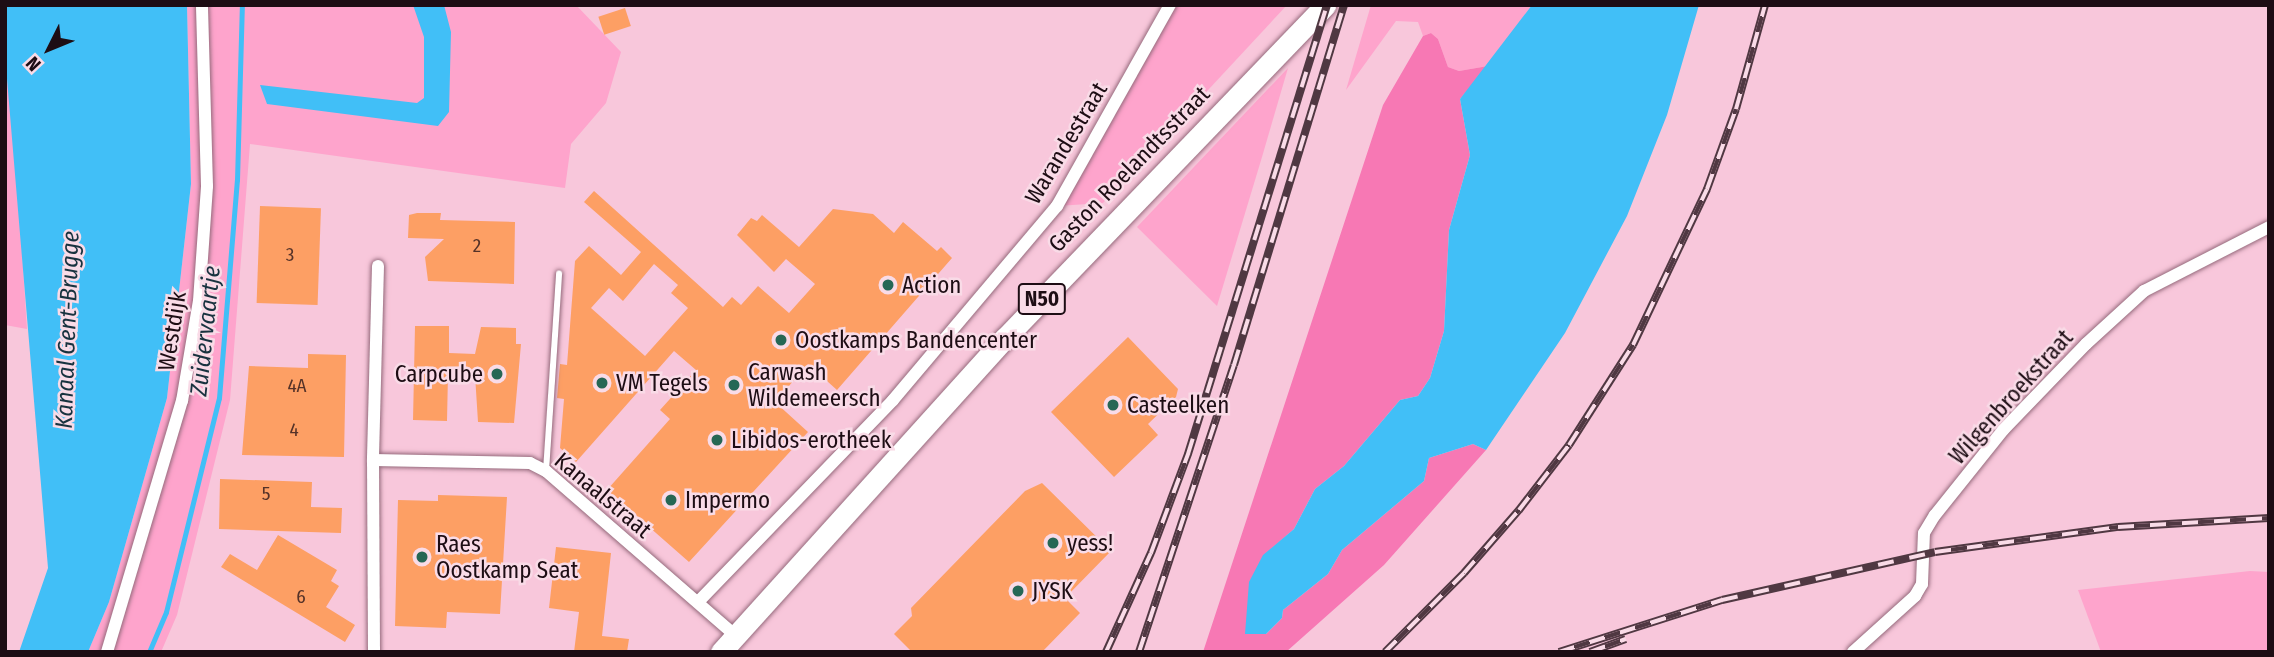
<!DOCTYPE html>
<style>
body{margin:0}
#map{position:relative;width:2274px;height:657px;overflow:hidden;background:#f8c7db;font-family:"Fira Sans Condensed",sans-serif}
div>[style]{position:absolute}
.green>*{inset:0;background:#fea4cc}
.forest>*{inset:0;background:#f778b4}
.water>*{inset:0;background:#41bff7}
.stream>*{height:5px;margin:-2.5px;padding:0 2.5px;transform-origin:2.5px;border-radius:2.5px;background:#41bff7}
.building>*{inset:0;background:#fd9f64;transform-origin:0 0}
.roads{filter:drop-shadow(0 0 2px #956a7c) drop-shadow(0 0 2px #956a7c)}
.service>*{height:6px;margin:-3px;padding:0 3px;transform-origin:3px;border-radius:3px;background:#fff}
.minor>*{height:12px;margin:-6px;padding:0 6px;transform-origin:6px;border-radius:6px;background:#fff}
.primary>*{height:21px;margin:-10.5px;padding:0 10.5px;transform-origin:10.5px;border-radius:10.5px;background:#fff}
.rail>*{height:8px;margin-top:-4px;transform-origin:0;background:repeating-linear-gradient(90deg,#f9dbe7 0 16px,#503842 0 32px);box-sizing:border-box;border-block:2px solid #503842}
.dots>*{width:19px;height:19px;translate:-50% -50%;box-sizing:border-box;border:4px solid #f9dbe7;border-radius:50%}
span{translate:-50% -50%;white-space:nowrap;text-align:center;line-height:1.15;-webkit-text-stroke:5px #f9dbe7;paint-order:stroke}
.number-label{font-size:19px;color:#553228}
.number-label span{-webkit-text-stroke-width:0}
.shield-label span{padding:2px 5px;background:#f9dbe7;border:2px solid;border-radius:5px;-webkit-text-stroke-width:0}
.shield-label{font-size:21px;color:#1d0d14;font-weight:700}
.street-label{font-size:23px;color:#1d0d14}
.poi-label{font-size:23px;color:#1d0d14}
.left{translate:0 -50%;text-align:left}
.right{translate:-100% -50%;text-align:right}
.water-label{font-size:24px;color:#18323f;font-style:italic}
.frame{position:absolute;inset:0;border:7px solid #1d0d14;pointer-events:none}
.north{position:absolute;left:14px;top:14px;width:70px;height:70px;-webkit-text-stroke:5px #f9dbe7;paint-order:stroke;rotate:227deg;font-size:19px;font-weight:700;line-height:28px;text-align:center;color:#1d0d14}
.north::after{content:'';display:block;margin:auto;width:24px;height:32px;background:#1d0d14;clip-path:polygon(50% 0,100% 100%,50% 72%,0 100%)}
</style>
<div id="map">
<div class="green">
<i style="clip-path:polygon(187px 5px,576px 5px,621px 52px,606px 103px,571px 144px,565px 188px,250px 144px,230px 400px,177px 615px,161px 652px,88px 652px,109px 602px,167px 398px,191px 184px)"></i>
<i style="clip-path:polygon(1170px 5px,1287px 5px,1103px 203px,1057px 206px)"></i>
<i style="clip-path:polygon(1371px 5px,1532px 5px,1488px 66px,1459px 71px,1448px 67px,1438px 39px,1431px 33px,1423px 36px,1418px 22px,1396px 21px,1346px 90px)"></i>
<i style="clip-path:polygon(5px 55px,17px 174px,27px 329px,5px 325px)"></i>
<i style="clip-path:polygon(1288px 68px,1262px 157px,1217px 306px,1137px 227px)"></i>
<i style="clip-path:polygon(2250px 571px,2269px 572px,2269px 652px,2101px 652px,2078px 590px)"></i>
</div>
<div class="forest">
<i style="clip-path:polygon(1431px 33px,1438px 39px,1448px 67px,1459px 71px,1488px 66px,1460px 99px,1470px 155px,1449px 230px,1444px 331px,1430px 378px,1418px 396px,1400px 400px,1344px 466px,1315px 489px,1294px 529px,1263px 556px,1266px 634px,1282px 618px,1283px 610px,1328px 574px,1342px 550px,1424px 481px,1429px 458px,1473px 444px,1486px 450px,1384px 565px,1286px 652px,1203px 652px,1383px 105px,1423px 36px)"></i>
</div>
<div class="water">
<i style="clip-path:polygon(5px 5px,187px 5px,191px 184px,167px 398px,109px 602px,88px 652px,19px 652px,48px 568px,5px 55px)"></i>
<i style="clip-path:polygon(413px 5px,444px 5px,451px 32px,449px 112px,438px 126px,267px 104px,260px 85px,417px 103px,424px 98px,424px 37px)"></i>
<i style="clip-path:polygon(1532px 5px,1699px 5px,1667px 115px,1627px 216px,1565px 333px,1486px 450px,1473px 444px,1429px 458px,1424px 481px,1342px 550px,1328px 574px,1283px 610px,1282px 618px,1266px 634px,1245px 634px,1249px 582px,1263px 555px,1294px 529px,1315px 489px,1344px 466px,1400px 400px,1418px 396px,1430px 378px,1444px 331px,1449px 230px,1470px 155px,1460px 99px)"></i>
</div>
<div class="stream">
<i style="left:149px;top:652px;width:43px;rotate:-67deg"></i>
<i style="left:166px;top:612px;width:220px;rotate:-76.1deg"></i>
<i style="left:219px;top:398px;width:219px;rotate:-85.3deg"></i>
<i style="left:237px;top:180px;width:175px;rotate:-88.4deg"></i>
</div>
<div class="building">
<i style="left:625px;top:8px;width:19px;height:28px;rotate:72deg"></i>
<i style="clip-path:polygon(evenodd,594px 191px,723px 307px,732px 297px,741px 305px,758px 286px,789px 313px,815px 284px,786px 259px,774px 272px,737px 235px,751px 218px,757px 221px,762px 215px,799px 247px,833px 209px,873px 214px,894px 233px,903px 222px,937px 251px,941px 247px,952px 258px,837px 390px,808px 364px,775px 402px,808px 432px,689px 562px,607px 490px,670px 419px,660px 410px,696px 370px,674px 351px,576px 462px,560px 448px,564px 399px,557px 398px,560px 364px,567px 365px,575px 261px,589px 246px,621px 275px,641px 252px,584px 202px,594px 191px,654px 264px,678px 285px,671px 293px,688px 308px,645px 356px,591px 308px,609px 288px,623px 301px,654px 264px)"></i>
<i style="left:260px;top:206px;width:61px;height:97px;rotate:2deg"></i>
<i style="clip-path:polygon(417px 213px,441px 213px,440px 220px,515px 222px,514px 284px,428px 281px,425px 257px,444px 239px,408px 238px,409px 215px)"></i>
<i style="clip-path:polygon(415px 326px,449px 326px,449px 353px,475px 354px,481px 327px,516px 328px,516px 344px,521px 344px,514px 423px,478px 422px,475px 375px,448px 374px,447px 421px,413px 420px)"></i>
<i style="clip-path:polygon(1128px 337px,1178px 389px,1176px 397px,1148px 424px,1158px 435px,1114px 477px,1051px 412px)"></i>
<i style="clip-path:polygon(308px 354px,346px 355px,344px 457px,242px 455px,249px 366px,308px 368px)"></i>
<i style="clip-path:polygon(220px 479px,312px 482px,311px 507px,342px 508px,341px 533px,219px 529px)"></i>
<i style="clip-path:polygon(1042px 483px,1111px 551px,1065px 598px,1080px 613px,1042px 652px,912px 652px,894px 634px,912px 616px,911px 608px,1025px 491px)"></i>
<i style="clip-path:polygon(438px 495px,507px 497px,500px 614px,447px 612px,446px 628px,395px 626px,398px 500px,438px 501px)"></i>
<i style="clip-path:polygon(278px 535px,337px 570px,331px 581px,339px 586px,326px 607px,355px 625px,345px 642px,221px 567px,230px 554px,257px 570px)"></i>
<i style="clip-path:polygon(556px 547px,611px 553px,602px 636px,629px 639px,627px 652px,574px 652px,579px 612px,549px 608px)"></i>
</div>
<div class="roads">
<div class="service">
<i style="left:546px;top:471px;width:198px;rotate:-86.2deg"></i>
</div>
<div class="minor">
<i style="left:378px;top:266px;width:194px;rotate:91.5deg"></i>
<i style="left:373px;top:460px;width:157px;rotate:1.1deg"></i>
<i style="left:530px;top:463px;width:18px;rotate:27deg"></i>
<i style="left:546px;top:471px;width:252px;rotate:41deg"></i>
<i style="left:373px;top:460px;width:192px;rotate:89.7deg"></i>
<i style="left:699px;top:601px;width:279px;rotate:-46deg"></i>
<i style="left:893px;top:400px;width:254px;rotate:-49.8deg"></i>
<i style="left:1057px;top:206px;width:231px;rotate:-60.7deg"></i>
<i style="left:107px;top:652px;width:262px;rotate:-73.4deg"></i>
<i style="left:182px;top:401px;width:101px;rotate:-80.4deg"></i>
<i style="left:199px;top:301px;width:115px;rotate:-86deg"></i>
<i style="left:207px;top:186px;width:181px;rotate:-91.6deg"></i>
<i style="left:1853px;top:652px;width:84px;rotate:-42.1deg"></i>
<i style="left:1915px;top:596px;width:14px;rotate:-60deg"></i>
<i style="left:1922px;top:584px;width:51px;rotate:-87.8deg"></i>
<i style="left:1924px;top:533px;width:21px;rotate:-59deg"></i>
<i style="left:1935px;top:515px;width:109px;rotate:-51.3deg"></i>
<i style="left:2003px;top:430px;width:120px;rotate:-46deg"></i>
<i style="left:2086px;top:344px;width:79px;rotate:-42.4deg"></i>
<i style="left:2144px;top:291px;width:140px;rotate:-27.1deg"></i>
</div>
<div class="primary">
<i style="left:721px;top:652px;width:423px;rotate:-47.9deg"></i>
<i style="left:1005px;top:338px;width:462px;rotate:-46.1deg"></i>
</div>
</div>
<div class="rail">
<i style="left:1106px;top:652px;width:109px;rotate:-65.6deg"></i>
<i style="left:1151px;top:553px;width:106px;rotate:-69.5deg"></i>
<i style="left:1188px;top:454px;width:470px;rotate:-72.8deg"></i>
<i style="left:1139px;top:652px;width:302px;rotate:-71.7deg"></i>
<i style="left:1234px;top:365px;width:376px;rotate:-73deg"></i>
<i style="left:1385px;top:652px;width:112px;rotate:-45deg"></i>
<i style="left:1464px;top:573px;width:84px;rotate:-48.9deg"></i>
<i style="left:1519px;top:510px;width:82px;rotate:-52.4deg"></i>
<i style="left:1569px;top:445px;width:119px;rotate:-57.4deg"></i>
<i style="left:1633px;top:345px;width:173px;rotate:-64.6deg"></i>
<i style="left:1707px;top:189px;width:85px;rotate:-70.1deg"></i>
<i style="left:1736px;top:109px;width:108px;rotate:-74.4deg"></i>
<i style="left:1559px;top:652px;width:171px;rotate:-17.7deg"></i>
<i style="left:1722px;top:600px;width:218px;rotate:-12.7deg"></i>
<i style="left:1935px;top:552px;width:185px;rotate:-7.8deg"></i>
<i style="left:2118px;top:527px;width:151px;rotate:-3.4deg"></i>
<i style="left:1590px;top:652px;width:38px;rotate:-20deg"></i>
</div>
<div class="dots">
<i style="left:888px;top:285px;background:#266755"></i>
<i style="left:781px;top:340px;background:#266755"></i>
<i style="left:497px;top:374px;background:#266755"></i>
<i style="left:602px;top:383px;background:#266755"></i>
<i style="left:734px;top:385px;background:#266755"></i>
<i style="left:1113px;top:405px;background:#266755"></i>
<i style="left:717px;top:440px;background:#266755"></i>
<i style="left:671px;top:500px;background:#266755"></i>
<i style="left:1053px;top:543px;background:#266755"></i>
<i style="left:422px;top:557px;background:#266755"></i>
<i style="left:1018px;top:591px;background:#266755"></i>
</div>
<div class="number-label">
<span style="left:477px;top:246px">2</span>
<span style="left:290px;top:255px">3</span>
<span style="left:297px;top:386px">4A</span>
<span style="left:294px;top:430px">4</span>
<span style="left:266px;top:494px">5</span>
<span style="left:301px;top:597px">6</span>
</div>
<div class="shield-label">
<span style="left:1042px;top:299px">N50</span>
</div>
<div class="street-label">
<span style="left:1066px;top:143px;rotate:-59deg">Warandestraat</span>
<span style="left:1129px;top:169px;rotate:-46deg">Gaston Roelandtsstraat</span>
<span style="left:172px;top:331px;rotate:-81deg">Westdijk</span>
<span style="left:2011px;top:397px;rotate:-48deg">Wilgenbroekstraat</span>
<span style="left:603px;top:495px;rotate:40deg">Kanaalstraat</span>
</div>
<div class="poi-label">
<span class="left" style="left:902px;top:285px">Action</span>
<span class="left" style="left:795px;top:340px">Oostkamps Bandencenter</span>
<span class="left" style="left:748px;top:385px">Carwash<br>Wildemeersch</span>
<span class="right" style="left:483px;top:374px">Carpcube</span>
<span class="left" style="left:616px;top:383px">VM Tegels</span>
<span class="left" style="left:1127px;top:405px">Casteelken</span>
<span class="left" style="left:731px;top:440px">Libidos-erotheek</span>
<span class="left" style="left:685px;top:500px">Impermo</span>
<span class="left" style="left:1067px;top:543px">yess!</span>
<span class="left" style="left:436px;top:557px">Raes<br>Oostkamp Seat</span>
<span class="left" style="left:1032px;top:591px">JYSK</span>
</div>
<div class="water-label">
<span style="left:68px;top:330px;rotate:-88deg">Kanaal Gent-Brugge</span>
<span style="left:206px;top:331px;rotate:-84deg">Zuidervaartje</span>
</div>
<div class="frame"></div>
<div class="north">N</div>
</div>
